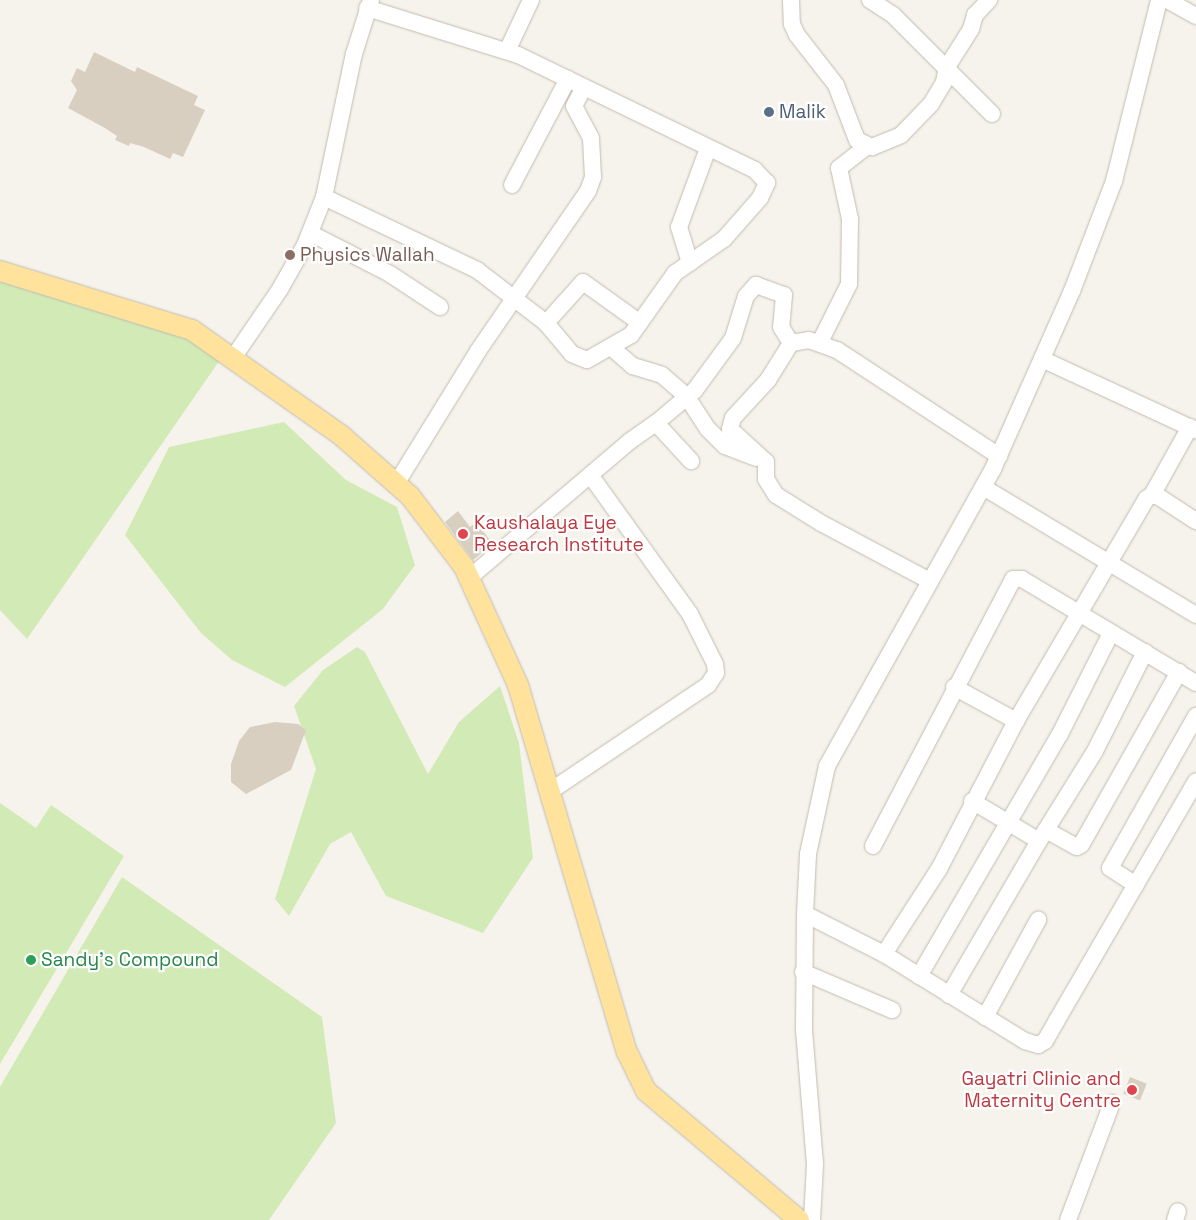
<!DOCTYPE html>
<style>
body{margin:0}
#map{position:relative;width:1196px;height:1220px;overflow:hidden;background:#f6f3ec;font-family:"Space Grotesk",sans-serif}
div>[style]{position:absolute}
.green>*{inset:0;background:#d2eab5}
.building>*{inset:0;background:#d8cfc1;transform-origin:0 0}
.roads{filter:drop-shadow(0 0 1px #c2bbae) drop-shadow(0 0 1px #c2bbae)}
.minor>*{height:16px;margin:-8px;padding:0 8px;transform-origin:8px;border-radius:8px;background:#fff}
.major>*{height:20px;margin:-10px;padding:0 10px;transform-origin:10px;border-radius:10px;background:#ffe39c}
.dots>*{width:14px;height:14px;translate:-50% -50%;box-sizing:border-box;border:2px solid #fff;border-radius:50%}
span{translate:-50% -50%;white-space:nowrap;text-align:center;line-height:1.15;-webkit-text-stroke:4.5px #fff;paint-order:stroke}
.service-label{font-size:19px;color:#4e5e75}
.left{translate:0 -50%;text-align:left}
.education-label{font-size:19px;color:#785e54}
.health-label{font-size:19px;color:#be3a42}
.right{translate:-100% -50%;text-align:right}
.leisure-label{font-size:19px;color:#27864d}
</style>
<div id="map">
<div class="green">
<i style="clip-path:polygon(0 271px,192px 330px,224px 354px,27px 639px,0 610px)"></i>
<i style="clip-path:polygon(284px 422px,346px 480px,397px 507px,415px 565px,383px 609px,285px 687px,232px 660px,201px 633px,125px 535px,169px 447px)"></i>
<i style="clip-path:polygon(357px 647px,365px 652px,428px 774px,459px 722px,500px 686px,519px 743px,533px 858px,483px 933px,386px 896px,351px 832px,330px 844px,289px 916px,275px 899px,316px 769px,294px 706px,323px 670px)"></i>
<i style="clip-path:polygon(0 803px,36px 828px,51px 805px,124px 856px,0 1064px)"></i>
<i style="clip-path:polygon(122px 877px,322px 1017px,336px 1123px,269px 1220px,0 1220px,0 1087px)"></i>
</div>
<div class="building">
<i style="clip-path:polygon(94px 52px,135px 72px,137px 67px,198px 96px,194px 105px,205px 110px,183px 157px,173px 153px,170px 159px,144px 147px,130px 143px,129px 146px,115px 140px,117px 136px,105px 128px,68px 108px,77px 90px,71px 81px,77px 68px,85px 72px)"></i>
<i style="clip-path:polygon(458px 511px,470px 527px,476px 522px,493px 544px,473px 560px,445px 522px)"></i>
<i style="clip-path:polygon(275px 722px,298px 724px,306px 730px,291px 770px,246px 794px,231px 782px,231px 764px,239px 741px,250px 727px)"></i>
<i style="left:1130px;top:1077px;width:18px;height:18px;rotate:22deg"></i>
</div>
<div class="roads">
<div class="minor">
<i style="left:791px;top:0;width:24px;rotate:88deg"></i>
<i style="left:792px;top:24px;width:12px;rotate:66deg"></i>
<i style="left:797px;top:35px;width:63px;rotate:52deg"></i>
<i style="left:836px;top:85px;width:59px;rotate:69.1deg"></i>
<i style="left:857px;top:140px;width:17px;rotate:25deg"></i>
<i style="left:872px;top:147px;width:31px;rotate:-22deg"></i>
<i style="left:901px;top:135px;width:43px;rotate:-45.9deg"></i>
<i style="left:931px;top:104px;width:26px;rotate:-59deg"></i>
<i style="left:944px;top:82px;width:15px;rotate:-79deg"></i>
<i style="left:947px;top:67px;width:45px;rotate:-57.7deg"></i>
<i style="left:971px;top:29px;width:15px;rotate:-74deg"></i>
<i style="left:975px;top:15px;width:21px;rotate:-47deg"></i>
<i style="left:870px;top:0;width:27px;rotate:33deg"></i>
<i style="left:893px;top:15px;width:140px;rotate:45deg"></i>
<i style="left:1167px;top:0;width:33px;rotate:29deg"></i>
<i style="left:507px;top:51px;width:56px;rotate:-64.8deg"></i>
<i style="left:512px;top:185px;width:120px;rotate:-62.2deg"></i>
<i style="left:324px;top:197px;width:170px;rotate:25.5deg"></i>
<i style="left:477px;top:270px;width:87px;rotate:37.5deg"></i>
<i style="left:546px;top:323px;width:40px;rotate:50deg"></i>
<i style="left:572px;top:354px;width:16px;rotate:22deg"></i>
<i style="left:587px;top:360px;width:51px;rotate:-29.6deg"></i>
<i style="left:631px;top:335px;width:76px;rotate:-54.6deg"></i>
<i style="left:675px;top:273px;width:60px;rotate:-34.8deg"></i>
<i style="left:724px;top:239px;width:55px;rotate:-48.7deg"></i>
<i style="left:760px;top:198px;width:17px;rotate:-65deg"></i>
<i style="left:767px;top:183px;width:18px;rotate:-133deg"></i>
<i style="left:755px;top:170px;width:263px;rotate:-154.1deg"></i>
<i style="left:518px;top:55px;width:158px;rotate:-162.7deg"></i>
<i style="left:310px;top:233px;width:90px;rotate:27.1deg"></i>
<i style="left:390px;top:274px;width:60px;rotate:33.4deg"></i>
<i style="left:690px;top:263px;width:38px;rotate:-107deg"></i>
<i style="left:679px;top:227px;width:84px;rotate:-69.8deg"></i>
<i style="left:546px;top:323px;width:55px;rotate:-47.9deg"></i>
<i style="left:583px;top:282px;width:70px;rotate:35.7deg"></i>
<i style="left:820px;top:342px;width:65px;rotate:-63.4deg"></i>
<i style="left:849px;top:284px;width:65px;rotate:-89.1deg"></i>
<i style="left:850px;top:219px;width:52px;rotate:-102.2deg"></i>
<i style="left:839px;top:168px;width:36px;rotate:-38deg"></i>
<i style="left:612px;top:348px;width:28px;rotate:41deg"></i>
<i style="left:633px;top:366px;width:30px;rotate:17deg"></i>
<i style="left:662px;top:375px;width:33px;rotate:41deg"></i>
<i style="left:687px;top:397px;width:38px;rotate:57deg"></i>
<i style="left:708px;top:429px;width:24px;rotate:45deg"></i>
<i style="left:725px;top:446px;width:33px;rotate:21deg"></i>
<i style="left:233px;top:358px;width:83px;rotate:-55.7deg"></i>
<i style="left:280px;top:289px;width:51px;rotate:-60.4deg"></i>
<i style="left:305px;top:245px;width:52px;rotate:-68.4deg"></i>
<i style="left:324px;top:197px;width:146px;rotate:-78.2deg"></i>
<i style="left:354px;top:54px;width:57px;rotate:-72.5deg"></i>
<i style="left:1042px;top:359px;width:170px;rotate:24.8deg"></i>
<i style="left:656px;top:423px;width:52px;rotate:47.4deg"></i>
<i style="left:396px;top:484px;width:156px;rotate:-58.3deg"></i>
<i style="left:478px;top:351px;width:194px;rotate:-55.5deg"></i>
<i style="left:588px;top:191px;width:15px;rotate:-70deg"></i>
<i style="left:593px;top:177px;width:39px;rotate:-93deg"></i>
<i style="left:591px;top:138px;width:36px;rotate:-118deg"></i>
<i style="left:574px;top:106px;width:21px;rotate:-62deg"></i>
<i style="left:983px;top:487px;width:249px;rotate:31deg"></i>
<i style="left:1152px;top:495px;width:78px;rotate:-60.8deg"></i>
<i style="left:469px;top:578px;width:211px;rotate:-40.4deg"></i>
<i style="left:630px;top:441px;width:32px;rotate:-35deg"></i>
<i style="left:656px;top:423px;width:51px;rotate:-40.2deg"></i>
<i style="left:695px;top:390px;width:64px;rotate:-53.8deg"></i>
<i style="left:733px;top:338px;width:44px;rotate:-72.8deg"></i>
<i style="left:746px;top:296px;width:15px;rotate:-48deg"></i>
<i style="left:756px;top:285px;width:30px;rotate:20deg"></i>
<i style="left:784px;top:295px;width:32px;rotate:95deg"></i>
<i style="left:781px;top:327px;width:19px;rotate:58deg"></i>
<i style="left:930px;top:581px;width:123px;rotate:-152deg"></i>
<i style="left:821px;top:523px;width:53px;rotate:-148.1deg"></i>
<i style="left:776px;top:495px;width:19px;rotate:-122deg"></i>
<i style="left:766px;top:479px;width:17px;rotate:-90deg"></i>
<i style="left:766px;top:462px;width:49px;rotate:-137.5deg"></i>
<i style="left:730px;top:429px;width:11px;rotate:-75deg"></i>
<i style="left:733px;top:418px;width:52px;rotate:-47.4deg"></i>
<i style="left:768px;top:380px;width:44px;rotate:-58.1deg"></i>
<i style="left:791px;top:343px;width:18px;rotate:-9deg"></i>
<i style="left:809px;top:340px;width:30px;rotate:20deg"></i>
<i style="left:837px;top:350px;width:194px;rotate:33.2deg"></i>
<i style="left:954px;top:687px;width:71px;rotate:28.7deg"></i>
<i style="left:549px;top:792px;width:192px;rotate:-33.9deg"></i>
<i style="left:708px;top:685px;width:14px;rotate:-56deg"></i>
<i style="left:716px;top:673px;width:9px;rotate:-96deg"></i>
<i style="left:715px;top:664px;width:56px;rotate:-116.6deg"></i>
<i style="left:690px;top:614px;width:170px;rotate:-125.7deg"></i>
<i style="left:972px;top:801px;width:78px;rotate:30.8deg"></i>
<i style="left:1039px;top:841px;width:106px;rotate:-58.1deg"></i>
<i style="left:1095px;top:751px;width:111px;rotate:-63.2deg"></i>
<i style="left:1046px;top:830px;width:35px;rotate:29deg"></i>
<i style="left:1077px;top:847px;width:4px;rotate:-27deg"></i>
<i style="left:1081px;top:845px;width:199px;rotate:-60.5deg"></i>
<i style="left:873px;top:846px;width:301px;rotate:-62.3deg"></i>
<i style="left:1013px;top:579px;width:9px"></i>
<i style="left:1022px;top:579px;width:203px;rotate:30.9deg"></i>
<i style="left:1136px;top:885px;width:31px;rotate:-147deg"></i>
<i style="left:1110px;top:868px;width:175px;rotate:-60.5deg"></i>
<i style="left:805px;top:914px;width:89px;rotate:26.9deg"></i>
<i style="left:884px;top:954px;width:166px;rotate:31.7deg"></i>
<i style="left:1025px;top:1041px;width:14px;rotate:17deg"></i>
<i style="left:1038px;top:1045px;width:8px;rotate:-30deg"></i>
<i style="left:1045px;top:1041px;width:24px;rotate:-60deg"></i>
<i style="left:1057px;top:1020px;width:276px;rotate:-59.8deg"></i>
<i style="left:884px;top:954px;width:101px;rotate:-57.1deg"></i>
<i style="left:939px;top:869px;width:167px;rotate:-62.5deg"></i>
<i style="left:1016px;top:721px;width:257px;rotate:-59.6deg"></i>
<i style="left:1146px;top:499px;width:7px;rotate:-34deg"></i>
<i style="left:1152px;top:495px;width:7px;rotate:16deg"></i>
<i style="left:1159px;top:497px;width:44px;rotate:33deg"></i>
<i style="left:803px;top:972px;width:97px;rotate:23.1deg"></i>
<i style="left:919px;top:976px;width:280px;rotate:-59.8deg"></i>
<i style="left:1060px;top:734px;width:113px;rotate:-63.2deg"></i>
<i style="left:949px;top:995px;width:178px;rotate:-59.7deg"></i>
<i style="left:985px;top:1017px;width:111px;rotate:-61.3deg"></i>
<i style="left:812px;top:1220px;width:56px;rotate:-86.9deg"></i>
<i style="left:815px;top:1164px;width:135px;rotate:-94.7deg"></i>
<i style="left:804px;top:1029px;width:115px;rotate:-89.5deg"></i>
<i style="left:805px;top:914px;width:60px;rotate:-87.1deg"></i>
<i style="left:808px;top:854px;width:90px;rotate:-77.8deg"></i>
<i style="left:827px;top:766px;width:340px;rotate:-60.8deg"></i>
<i style="left:993px;top:469px;width:195px;rotate:-66.1deg"></i>
<i style="left:1072px;top:291px;width:118px;rotate:-69.1deg"></i>
<i style="left:1114px;top:181px;width:187px;rotate:-76deg"></i>
<i style="left:1068px;top:1220px;width:125px;rotate:-69.4deg"></i>
<i style="left:1175px;top:1220px;width:9px;rotate:-72deg"></i>
</div>
<div class="major">
<i style="left:0;top:271px;width:201px;rotate:17.1deg"></i>
<i style="left:192px;top:330px;width:184px;rotate:35.2deg"></i>
<i style="left:342px;top:436px;width:91px;rotate:41.4deg"></i>
<i style="left:410px;top:496px;width:89px;rotate:52.7deg"></i>
<i style="left:464px;top:567px;width:130px;rotate:65.4deg"></i>
<i style="left:518px;top:685px;width:383px;rotate:73.5deg"></i>
<i style="left:627px;top:1052px;width:43px;rotate:64deg"></i>
<i style="left:646px;top:1091px;width:200px;rotate:40.1deg"></i>
</div>
</div>
<div class="dots">
<i style="left:769px;top:112px;background:#5c6f8a"></i>
<i style="left:290px;top:255px;background:#8d6e63"></i>
<i style="left:463px;top:534px;background:#e0444e"></i>
<i style="left:31px;top:960px;background:#2e9e5b"></i>
<i style="left:1132px;top:1090px;background:#e0444e"></i>
</div>
<div class="service-label">
<span class="left" style="left:779px;top:112px">Malik</span>
</div>
<div class="education-label">
<span class="left" style="left:300px;top:255px">Physics Wallah</span>
</div>
<div class="health-label">
<span class="left" style="left:474px;top:534px">Kaushalaya Eye<br>Research Institute</span>
<span class="right" style="left:1121px;top:1090px">Gayatri Clinic and<br>Maternity Centre</span>
</div>
<div class="leisure-label">
<span class="left" style="left:41px;top:960px">Sandy's Compound</span>
</div>
</div>
